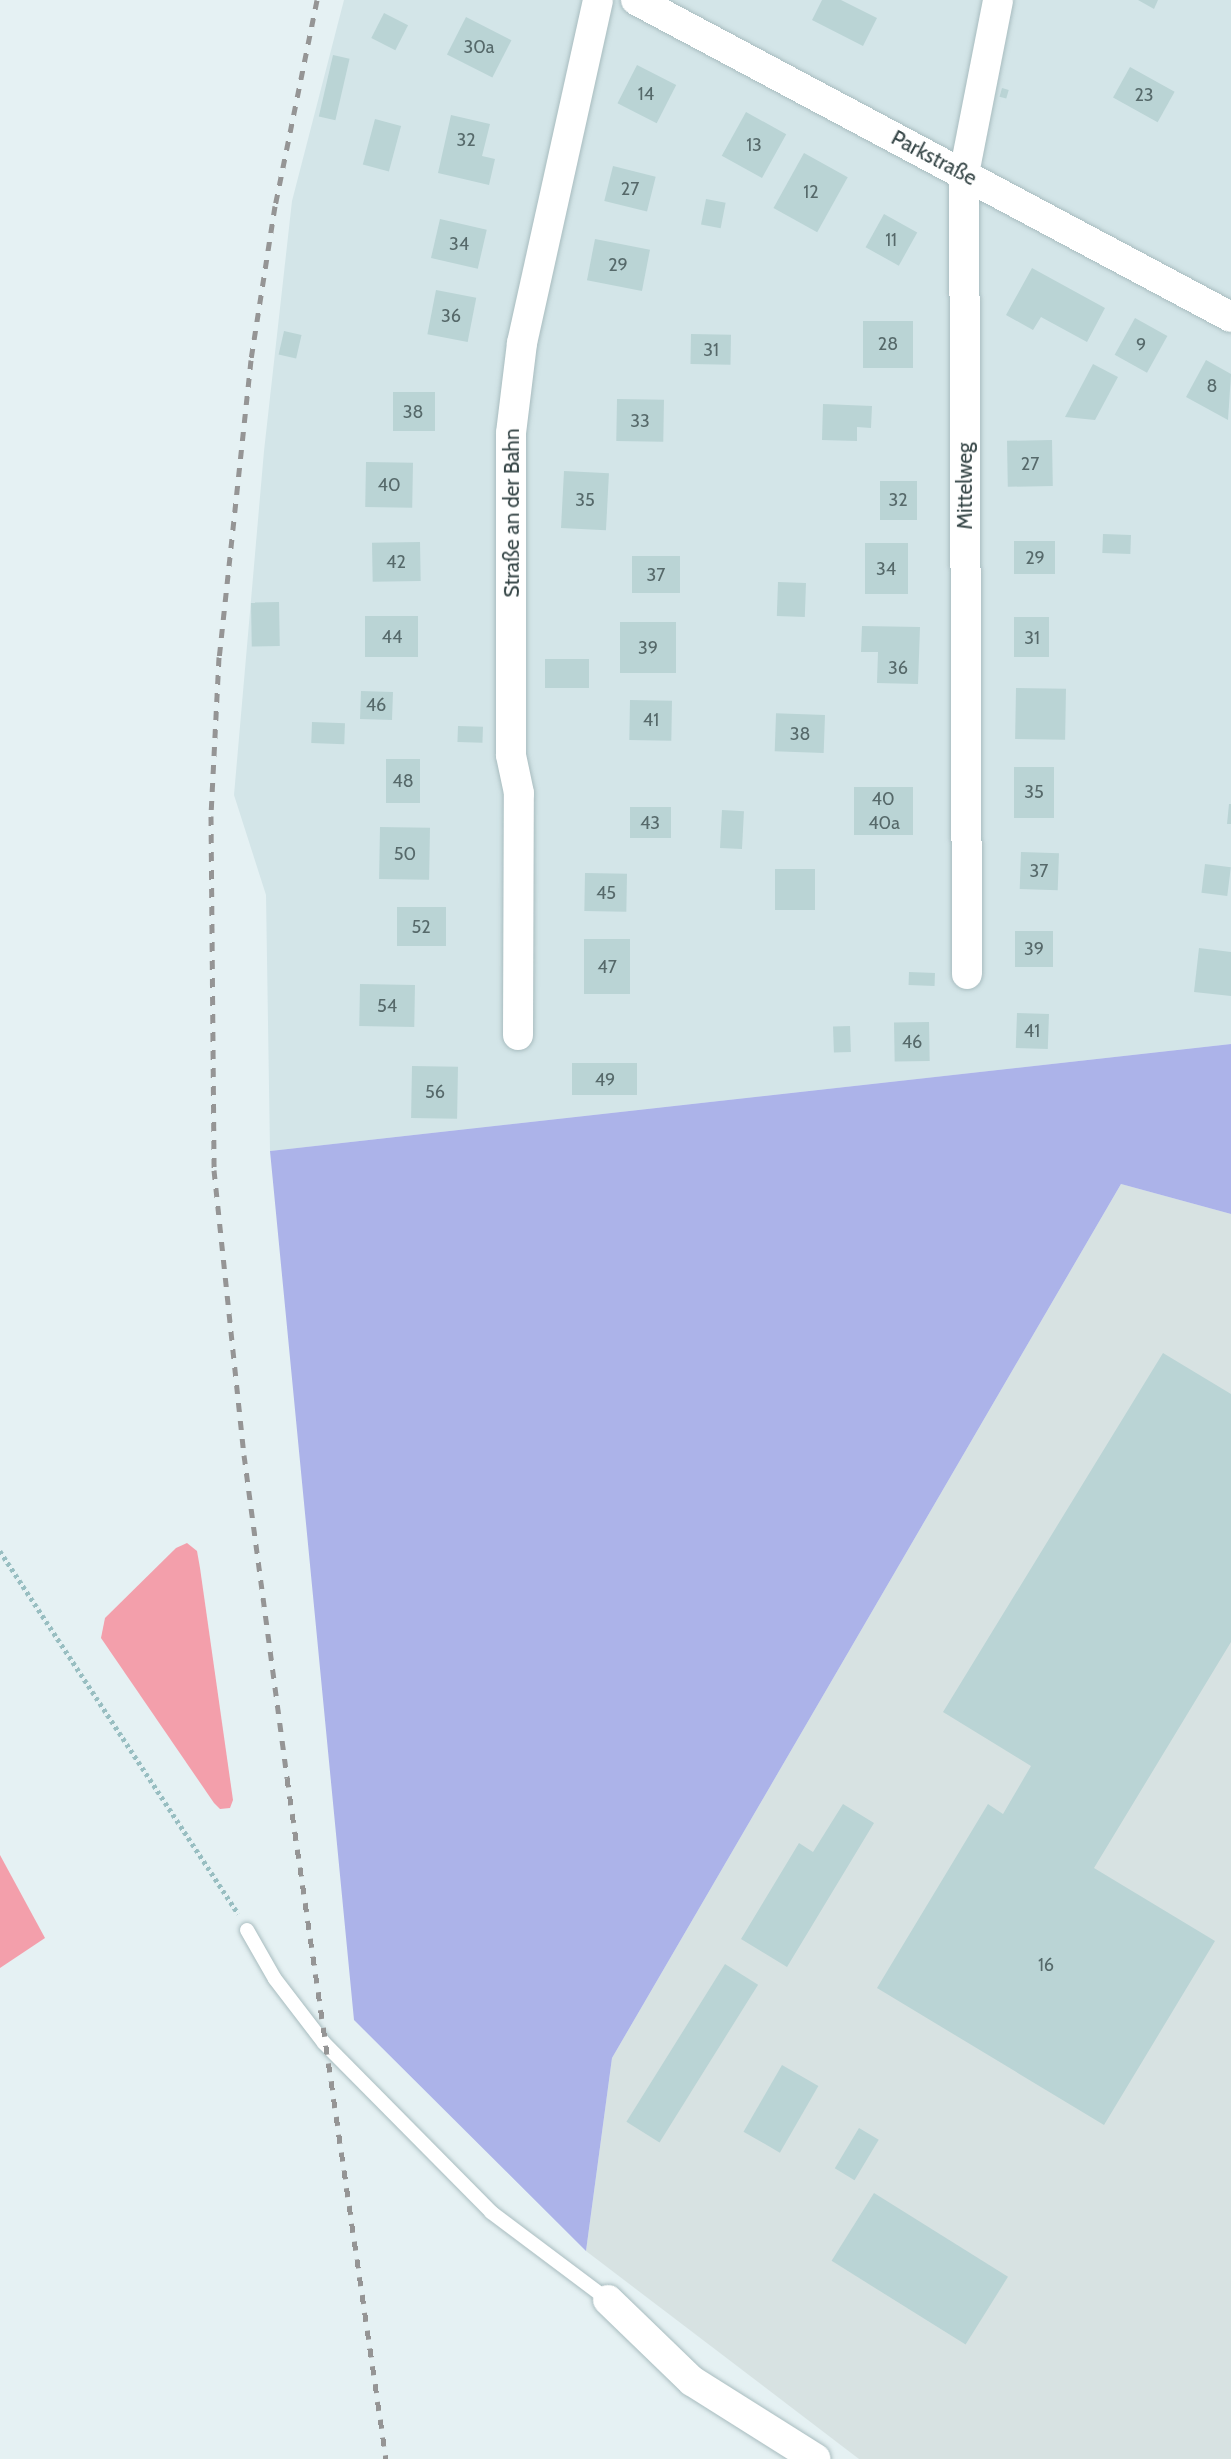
<!DOCTYPE html>
<meta charset="utf-8">
<style>
body{margin:0}
#map{position:relative;width:1231px;height:2459px;overflow:hidden;background:#e5f1f3;font-family:Cabin,sans-serif}
div>[style]{position:absolute}
.residential>*{inset:0;background:#d3e5e8}
.industrial>*{inset:0;background:#d7e2e2}
.green>*{inset:0;background:#acb3e9}
.water>*{inset:0;background:#f39fab}
.building>*{inset:0;background:#bad4d5;transform-origin:0 0}
.path>*{height:4.5px;margin-top:-2.25px;transform-origin:0;background:repeating-linear-gradient(90deg,#98bec1 0 3.5px,transparent 0 7px)}
.roads{filter:drop-shadow(0 0 2px #a8bcbf) drop-shadow(0 0 2px #a8bcbf)}
.lane>*{height:14px;margin:-7px;padding:0 7px;transform-origin:7px;border-radius:7px;background:#fff}
.street>*{height:30px;margin:-15px;padding:0 15px;transform-origin:15px;border-radius:15px;background:#fff}
.rail>*{height:5px;margin-top:-2.5px;transform-origin:0;background:repeating-linear-gradient(90deg,#959595 0 9px,transparent 0 18px)}
span{translate:-50% -50%;white-space:nowrap;text-align:center;line-height:1.15;-webkit-text-stroke:6px #fff;paint-order:stroke}
.number-label{font-size:18px;color:#56696a}
.number-label span{-webkit-text-stroke-width:0}
.street-label{font-size:21px;color:#354546}
</style>
<div id="map">
<div class="residential">
<i style="clip-path:polygon(344px 0,1231px 0,1231px 1044px,270px 1151px,266px 895px,234px 795px,264px 451px,292px 201px)"></i>
</div>
<div class="industrial">
<i style="clip-path:polygon(1121px 1184px,1231px 1214px,1231px 2459px,859px 2459px,586px 2251px,612px 2058px)"></i>
</div>
<div class="green">
<i style="clip-path:polygon(1231px 1044px,1231px 1214px,1121px 1184px,612px 2058px,586px 2251px,354px 2020px,270px 1151px)"></i>
</div>
<div class="water">
<i style="clip-path:polygon(187px 1543px,197px 1551px,200px 1568px,233px 1800px,230px 1808px,220px 1809px,214px 1803px,101px 1638px,105px 1618px,176px 1548px)"></i>
<i style="clip-path:polygon(0 1855px,45px 1938px,0 1968px)"></i>
</div>
<div class="building">
<i style="clip-path:polygon(822px 0,841px 0,877px 18px,863px 46px,812px 20px)"></i>
<i style="clip-path:polygon(1138px 0,1158px 0,1154px 9px)"></i>
<i style="left:384px;top:13px;width:27px;height:28px;rotate:27deg"></i>
<i style="left:466px;top:17px;width:51px;height:42px;rotate:27deg"></i>
<i style="left:333px;top:55px;width:17px;height:63px;rotate:13deg"></i>
<i style="left:637px;top:65px;width:44px;height:43px;rotate:27deg"></i>
<i style="left:1130px;top:67px;width:51px;height:35px;rotate:29deg"></i>
<i style="left:1002px;top:88px;width:7px;height:9px;rotate:16deg"></i>
<i style="left:746px;top:112px;width:46px;height:50px;rotate:29deg"></i>
<i style="clip-path:polygon(451px 115px,490px 124px,482px 156px,495px 159px,489px 185px,438px 173px)"></i>
<i style="left:375px;top:119px;width:27px;height:47px;rotate:15deg"></i>
<i style="left:804px;top:153px;width:50px;height:63px;rotate:29deg"></i>
<i style="left:613px;top:166px;width:44px;height:36px;rotate:14deg"></i>
<i style="left:706px;top:199px;width:20px;height:26px;rotate:11deg"></i>
<i style="left:884px;top:214px;width:38px;height:38px;rotate:29deg"></i>
<i style="left:440px;top:219px;width:48px;height:40px;rotate:13deg"></i>
<i style="left:595px;top:239px;width:56px;height:42px;rotate:11deg"></i>
<i style="clip-path:polygon(1032px 268px,1105px 308px,1087px 342px,1041px 317px,1033px 330px,1006px 315px)"></i>
<i style="left:436px;top:290px;width:41px;height:45px;rotate:11deg"></i>
<i style="left:1135px;top:318px;width:37px;height:42px;rotate:29deg"></i>
<i style="left:863px;top:321px;width:50px;height:47px"></i>
<i style="left:284px;top:331px;width:18px;height:24px;rotate:13deg"></i>
<i style="left:691px;top:334px;width:40px;height:30px;rotate:1deg"></i>
<i style="clip-path:polygon(1206px 360px,1231px 374px,1228px 420px,1186px 397px)"></i>
<i style="clip-path:polygon(1093px 364px,1118px 377px,1095px 420px,1065px 417px)"></i>
<i style="left:393px;top:392px;width:42px;height:39px"></i>
<i style="left:617px;top:399px;width:47px;height:42px;rotate:1deg"></i>
<i style="clip-path:polygon(823px 404px,872px 406px,871px 428px,857px 427px,857px 441px,822px 440px)"></i>
<i style="left:1052px;top:440px;width:46px;height:45px;rotate:89deg"></i>
<i style="left:366px;top:462px;width:47px;height:45px;rotate:1deg"></i>
<i style="left:564px;top:471px;width:45px;height:57px;rotate:3deg"></i>
<i style="left:880px;top:481px;width:37px;height:39px"></i>
<i style="left:1103px;top:534px;width:28px;height:19px;rotate:2deg"></i>
<i style="left:1014px;top:541px;width:41px;height:33px"></i>
<i style="left:420px;top:542px;width:39px;height:48px;rotate:89deg"></i>
<i style="left:865px;top:543px;width:43px;height:51px"></i>
<i style="left:632px;top:556px;width:48px;height:37px"></i>
<i style="left:778px;top:582px;width:28px;height:34px;rotate:2deg"></i>
<i style="left:279px;top:602px;width:44px;height:28px;rotate:89deg"></i>
<i style="left:418px;top:616px;width:41px;height:53px;rotate:90deg"></i>
<i style="left:1049px;top:617px;width:40px;height:35px;rotate:90deg"></i>
<i style="left:620px;top:622px;width:56px;height:51px"></i>
<i style="clip-path:polygon(862px 626px,920px 627px,918px 684px,877px 683px,878px 652px,861px 652px)"></i>
<i style="left:545px;top:659px;width:44px;height:29px"></i>
<i style="left:1016px;top:688px;width:50px;height:51px;rotate:1deg"></i>
<i style="left:361px;top:691px;width:32px;height:28px;rotate:2deg"></i>
<i style="left:630px;top:700px;width:42px;height:40px;rotate:1deg"></i>
<i style="left:825px;top:715px;width:38px;height:49px;rotate:92deg"></i>
<i style="left:312px;top:722px;width:33px;height:21px;rotate:2deg"></i>
<i style="left:458px;top:726px;width:25px;height:16px;rotate:2deg"></i>
<i style="left:420px;top:759px;width:44px;height:34px;rotate:90deg"></i>
<i style="left:1014px;top:767px;width:40px;height:51px"></i>
<i style="left:854px;top:787px;width:59px;height:48px"></i>
<i style="clip-path:polygon(1229px 804px,1231px 804px,1231px 824px,1227px 824px)"></i>
<i style="left:671px;top:807px;width:31px;height:41px;rotate:90deg"></i>
<i style="left:722px;top:810px;width:22px;height:38px;rotate:3deg"></i>
<i style="left:380px;top:827px;width:50px;height:52px;rotate:1deg"></i>
<i style="left:1021px;top:852px;width:38px;height:37px;rotate:2deg"></i>
<i style="left:1205px;top:864px;width:26px;height:29px;rotate:7deg"></i>
<i style="left:815px;top:869px;width:41px;height:40px;rotate:90deg"></i>
<i style="left:585px;top:873px;width:42px;height:38px;rotate:1deg"></i>
<i style="left:397px;top:907px;width:49px;height:39px"></i>
<i style="left:1015px;top:931px;width:38px;height:36px"></i>
<i style="left:584px;top:939px;width:46px;height:55px"></i>
<i style="clip-path:polygon(1199px 948px,1231px 952px,1231px 996px,1194px 992px)"></i>
<i style="left:909px;top:972px;width:26px;height:13px;rotate:2deg"></i>
<i style="left:360px;top:984px;width:55px;height:42px;rotate:1deg"></i>
<i style="left:1017px;top:1013px;width:32px;height:35px;rotate:2deg"></i>
<i style="left:929px;top:1022px;width:39px;height:35px;rotate:89deg"></i>
<i style="left:850px;top:1026px;width:26px;height:17px;rotate:88deg"></i>
<i style="left:637px;top:1063px;width:32px;height:65px;rotate:90deg"></i>
<i style="left:412px;top:1066px;width:46px;height:52px;rotate:1deg"></i>
<i style="clip-path:polygon(1163px 1353px,1231px 1394px,1231px 1642px,1094px 1868px,1215px 1941px,1104px 2125px,877px 1988px,988px 1804px,1003px 1814px,1031px 1766px,943px 1712px)"></i>
<i style="clip-path:polygon(843px 1804px,874px 1823px,787px 1967px,741px 1939px,799px 1843px,813px 1852px)"></i>
<i style="left:725px;top:1964px;width:39px;height:186px;rotate:32deg"></i>
<i style="left:782px;top:2065px;width:42px;height:77px;rotate:30deg"></i>
<i style="left:859px;top:2128px;width:23px;height:47px;rotate:31deg"></i>
<i style="left:874px;top:2193px;width:158px;height:80px;rotate:32deg"></i>
</div>
<div class="path">
<i style="left:0;top:1551px;width:434px;rotate:56.7deg"></i>
</div>
<div class="roads">
<div class="lane">
<i style="left:247px;top:1930px;width:56px;rotate:60.3deg"></i>
<i style="left:275px;top:1979px;width:81px;rotate:52.6deg"></i>
<i style="left:324px;top:2043px;width:238px;rotate:45.3deg"></i>
<i style="left:491px;top:2212px;width:146px;rotate:36.9deg"></i>
</div>
<div class="street">
<i style="left:636px;top:0;width:674px;rotate:28.05deg"></i>
<i style="left:967px;top:974px;width:800px;rotate:-90.21deg"></i>
<i style="left:964px;top:174px;width:177px;rotate:-78.9deg"></i>
<i style="left:518px;top:1035px;width:242px;rotate:-89.8deg"></i>
<i style="left:519px;top:793px;width:39px;rotate:-102deg"></i>
<i style="left:511px;top:755px;width:322px;rotate:-90deg"></i>
<i style="left:511px;top:433px;width:91px;rotate:-83deg"></i>
<i style="left:522px;top:343px;width:351px;rotate:-77.5deg"></i>
<i style="left:608px;top:2300px;width:117px;rotate:44deg"></i>
<i style="left:692px;top:2381px;width:146px;rotate:32.2deg"></i>
</div>
</div>
<div class="rail">
<i style="left:317px;top:0;width:210px;rotate:101.5deg"></i>
<i style="left:275px;top:206px;width:156px;rotate:98.9deg"></i>
<i style="left:251px;top:360px;width:299px;rotate:96.1deg"></i>
<i style="left:219px;top:657px;width:159px;rotate:92.9deg"></i>
<i style="left:211px;top:816px;width:354px;rotate:89.5deg"></i>
<i style="left:214px;top:1170px;width:287px;rotate:84deg"></i>
<i style="left:244px;top:1455px;width:326px;rotate:82.4deg"></i>
<i style="left:287px;top:1778px;width:688px;rotate:81.73deg"></i>
</div>
<div class="number-label">
<span style="left:479px;top:47px">30a</span>
<span style="left:646px;top:94px">14</span>
<span style="left:1144px;top:95px">23</span>
<span style="left:466px;top:140px">32</span>
<span style="left:754px;top:145px">13</span>
<span style="left:630px;top:189px">27</span>
<span style="left:811px;top:192px">12</span>
<span style="left:891px;top:240px">11</span>
<span style="left:459px;top:244px">34</span>
<span style="left:618px;top:265px">29</span>
<span style="left:451px;top:316px">36</span>
<span style="left:888px;top:344px">28</span>
<span style="left:1141px;top:345px">9</span>
<span style="left:711px;top:350px">31</span>
<span style="left:1212px;top:386px">8</span>
<span style="left:413px;top:412px">38</span>
<span style="left:640px;top:421px">33</span>
<span style="left:1030px;top:464px">27</span>
<span style="left:389px;top:485px">40</span>
<span style="left:585px;top:500px">35</span>
<span style="left:898px;top:500px">32</span>
<span style="left:1035px;top:558px">29</span>
<span style="left:396px;top:562px">42</span>
<span style="left:886px;top:569px">34</span>
<span style="left:656px;top:575px">37</span>
<span style="left:392px;top:637px">44</span>
<span style="left:1032px;top:638px">31</span>
<span style="left:648px;top:648px">39</span>
<span style="left:898px;top:668px">36</span>
<span style="left:376px;top:705px">46</span>
<span style="left:651px;top:720px">41</span>
<span style="left:800px;top:734px">38</span>
<span style="left:403px;top:781px">48</span>
<span style="left:1034px;top:792px">35</span>
<span style="left:883px;top:799px">40</span>
<span style="left:650px;top:823px">43</span>
<span style="left:884px;top:823px">40a</span>
<span style="left:405px;top:854px">50</span>
<span style="left:1039px;top:871px">37</span>
<span style="left:606px;top:893px">45</span>
<span style="left:421px;top:927px">52</span>
<span style="left:1034px;top:949px">39</span>
<span style="left:607px;top:967px">47</span>
<span style="left:387px;top:1006px">54</span>
<span style="left:1032px;top:1031px">41</span>
<span style="left:912px;top:1042px">46</span>
<span style="left:605px;top:1080px">49</span>
<span style="left:435px;top:1092px">56</span>
<span style="left:1046px;top:1965px">16</span>
</div>
<div class="street-label">
<span style="left:934px;top:158px;rotate:28deg">Parkstraße</span>
<span style="left:965px;top:486px;rotate:-90deg">Mittelweg</span>
<span style="left:512px;top:513px;rotate:-90deg">Straße an der Bahn</span>
</div>
</div>
